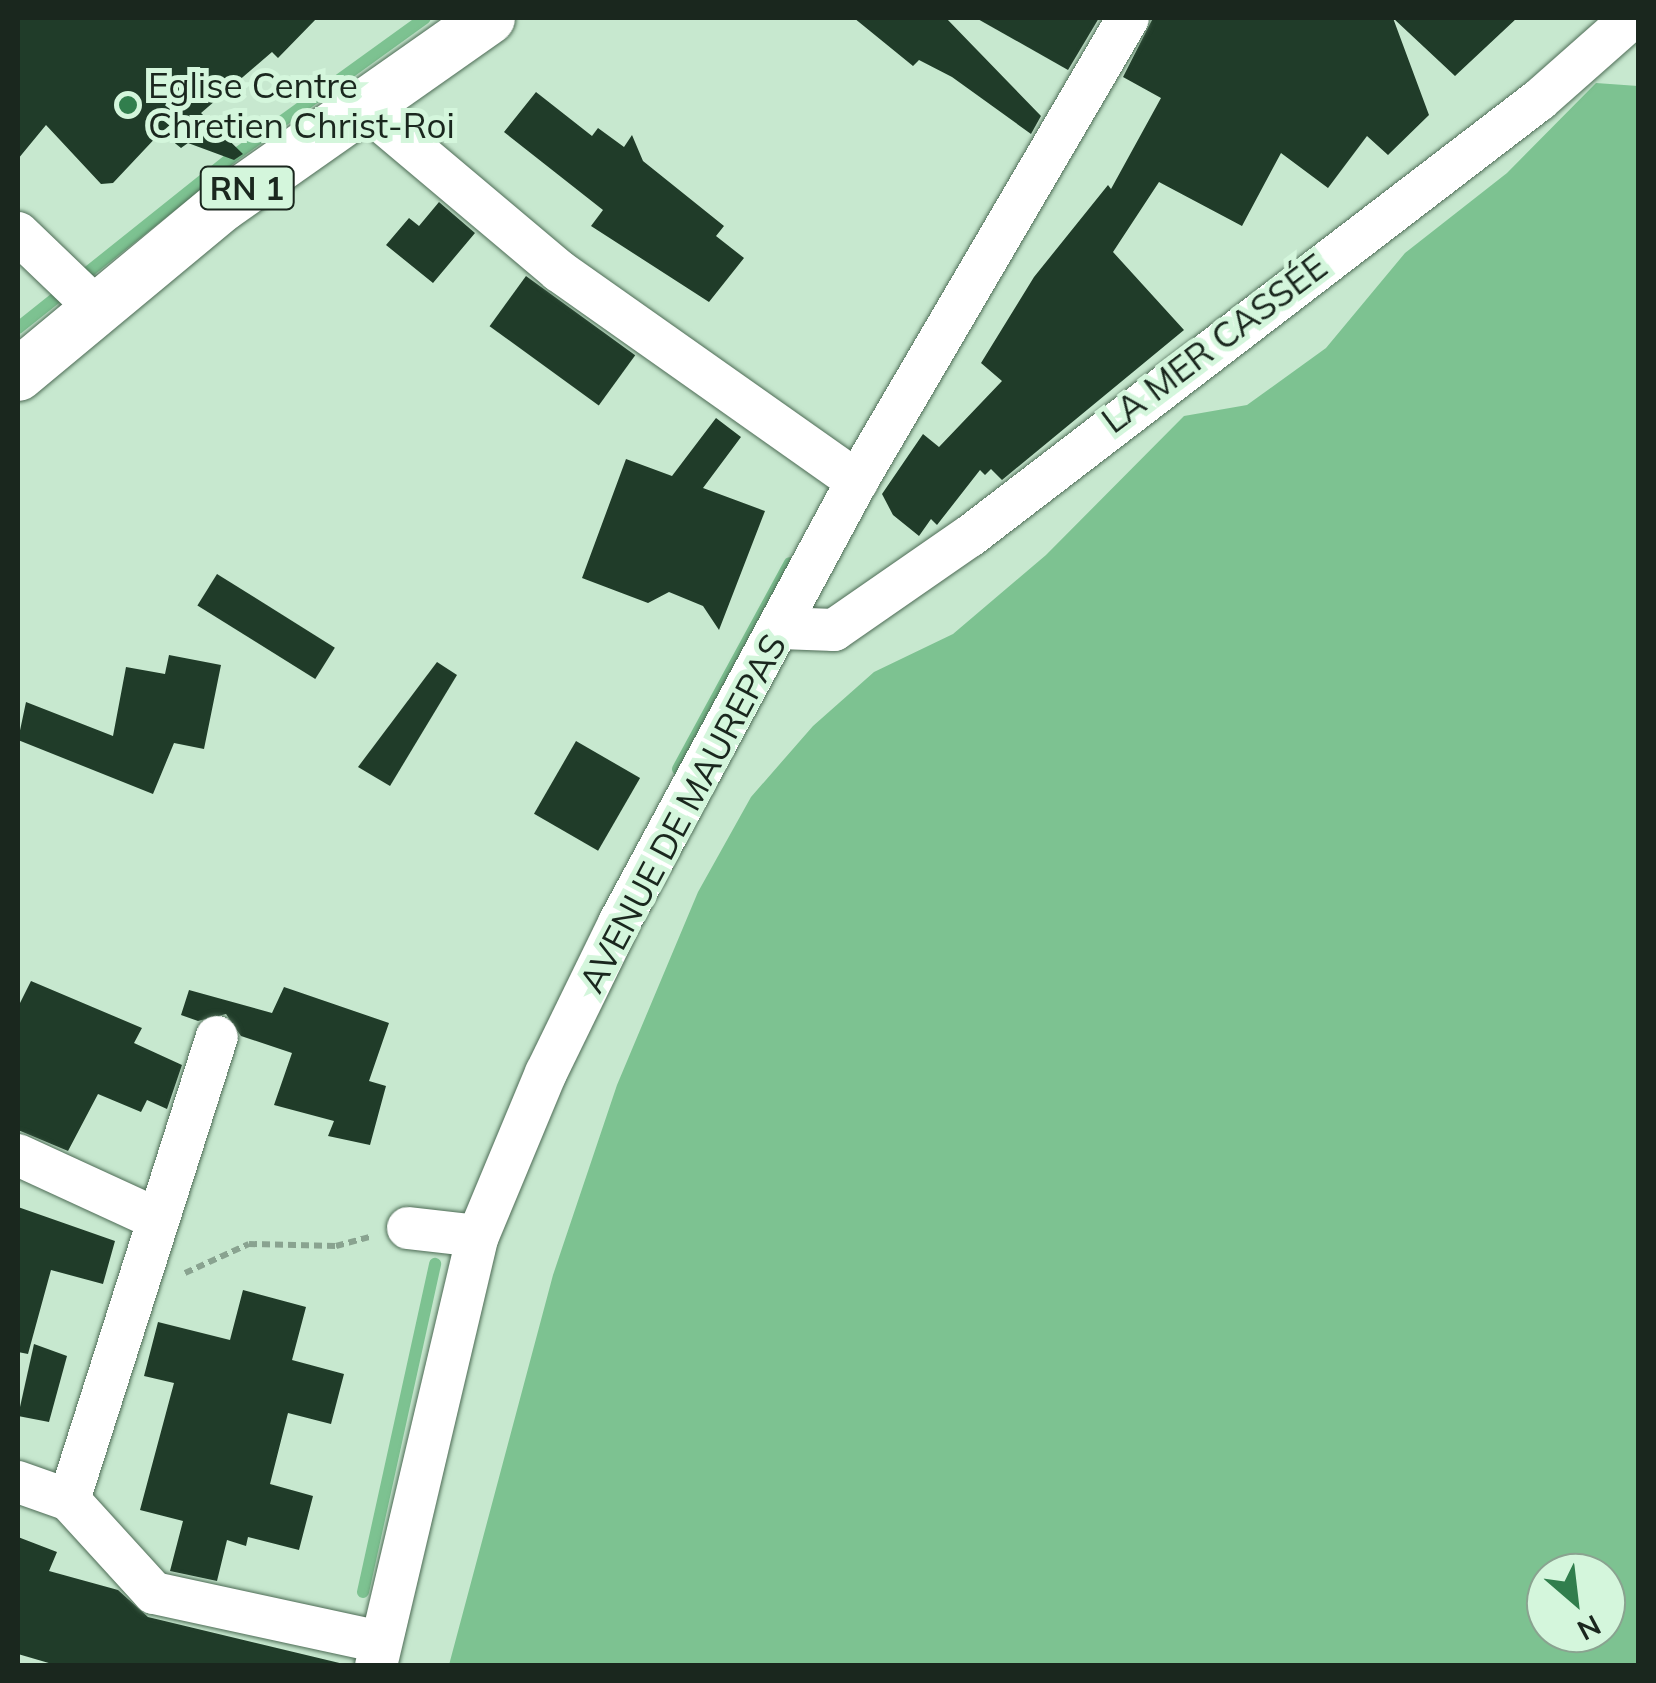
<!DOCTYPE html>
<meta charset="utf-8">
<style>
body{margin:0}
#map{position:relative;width:1656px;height:1683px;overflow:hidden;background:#c7e8cf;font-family:Mulish,sans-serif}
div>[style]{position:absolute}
.water>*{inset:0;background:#7dc291}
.stream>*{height:12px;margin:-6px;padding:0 6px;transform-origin:6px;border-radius:6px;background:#7dc291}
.building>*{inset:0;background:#203c29;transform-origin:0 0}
.path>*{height:6px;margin-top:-3px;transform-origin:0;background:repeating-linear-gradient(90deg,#89a390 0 8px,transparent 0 13px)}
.roads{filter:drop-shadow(0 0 2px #4d6b55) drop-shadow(0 0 2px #4d6b55)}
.minor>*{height:42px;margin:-21px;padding:0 21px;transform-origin:21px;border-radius:21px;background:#fff}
.major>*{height:52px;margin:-26px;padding:0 26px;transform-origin:26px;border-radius:26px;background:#fff}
.dots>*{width:28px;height:28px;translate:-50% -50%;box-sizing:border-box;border:5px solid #d4f6dc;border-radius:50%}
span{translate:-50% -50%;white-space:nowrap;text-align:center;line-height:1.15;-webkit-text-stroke:10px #d4f6dc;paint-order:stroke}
.shield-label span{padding:2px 8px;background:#d4f6dc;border:2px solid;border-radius:8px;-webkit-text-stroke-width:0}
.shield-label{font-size:32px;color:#1a271e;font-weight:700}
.poi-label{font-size:35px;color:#1a271e}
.left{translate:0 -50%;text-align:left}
.street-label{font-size:35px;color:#1a271e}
.frame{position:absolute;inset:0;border:20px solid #1a271e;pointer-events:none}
.north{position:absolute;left:1526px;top:1553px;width:100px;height:100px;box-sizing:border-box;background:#d4f6dc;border:2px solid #8aa390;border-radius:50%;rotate:152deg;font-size:28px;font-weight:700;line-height:40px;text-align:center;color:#1a271e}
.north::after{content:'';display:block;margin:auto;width:35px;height:45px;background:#317e4d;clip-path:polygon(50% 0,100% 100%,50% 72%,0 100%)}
</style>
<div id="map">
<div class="water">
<i style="clip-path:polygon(evenodd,1596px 83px,1638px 86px,1638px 1665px,449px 1665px,553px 1275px,617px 1085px,698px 892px,751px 797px,813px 726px,874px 672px,953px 634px,1046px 555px,1184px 416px,1247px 405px,1326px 348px,1405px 253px,1507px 173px,1596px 83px,1546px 1573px,1606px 1573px,1606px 1633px,1546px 1633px,1546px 1573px)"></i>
</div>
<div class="stream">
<i style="left:18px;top:328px;width:278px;rotate:-38.6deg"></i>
<i style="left:235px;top:155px;width:234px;rotate:-35.8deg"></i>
<i style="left:678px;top:769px;width:234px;rotate:-61.5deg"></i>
<i style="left:363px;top:1592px;width:336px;rotate:-77.6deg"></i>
</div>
<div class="building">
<i style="clip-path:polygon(18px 18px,317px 18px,278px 58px,272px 52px,201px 113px,243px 154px,234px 160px,188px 143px,181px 148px,161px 132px,113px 183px,101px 184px,46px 125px,18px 159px)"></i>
<i style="clip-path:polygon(854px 18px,946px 18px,1041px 116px,1031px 134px,952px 77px,919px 60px,913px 66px)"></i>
<i style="clip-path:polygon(976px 18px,1099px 18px,1068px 70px)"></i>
<i style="clip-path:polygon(1153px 18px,1517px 18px,1455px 76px,1393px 18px,1429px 115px,1388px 155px,1367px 136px,1328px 188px,1281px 153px,1242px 226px,1159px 182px,1113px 252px,1184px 330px,1002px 480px,991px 469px,985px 475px,980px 470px,937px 525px,931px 519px,919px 536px,893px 515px,882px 494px,923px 434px,939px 447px,1002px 381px,981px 363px,1034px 277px,1108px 185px,1111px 189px,1161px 98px,1123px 77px)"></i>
<i style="clip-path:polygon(536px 92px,592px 136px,598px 128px,624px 147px,632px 135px,643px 161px,724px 226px,716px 236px,744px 258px,709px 302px,591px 226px,603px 210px,504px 132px)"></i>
<i style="clip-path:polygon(439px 202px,475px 233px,433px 283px,386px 245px,409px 218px,419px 226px)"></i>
<i style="left:526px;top:276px;width:135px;height:62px;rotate:36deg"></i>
<i style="clip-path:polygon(716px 418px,741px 437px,703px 488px,765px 511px,719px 630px,703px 606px,669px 592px,648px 603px,582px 578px,626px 459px,672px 476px)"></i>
<i style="left:217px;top:574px;width:139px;height:37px;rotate:32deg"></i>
<i style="clip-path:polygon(169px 655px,221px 665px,204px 749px,174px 743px,153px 794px,18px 740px,26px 702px,113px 736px,126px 667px,165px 674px)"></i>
<i style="clip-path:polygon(437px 662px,457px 675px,390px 786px,358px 767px)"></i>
<i style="left:576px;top:741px;width:74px;height:84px;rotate:30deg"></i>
<i style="clip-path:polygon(31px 981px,142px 1028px,134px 1043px,182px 1065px,167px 1109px,147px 1100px,141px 1112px,98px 1094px,68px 1151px,18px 1130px,18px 1007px)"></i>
<i style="clip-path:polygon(284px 987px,389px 1023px,369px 1081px,386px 1086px,370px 1145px,328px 1136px,334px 1121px,274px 1105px,292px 1053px,241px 1036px,226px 1014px,198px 1021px,181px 1015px,189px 990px,272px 1013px)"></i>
<i style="clip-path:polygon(18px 1207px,115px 1241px,103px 1284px,51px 1270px,28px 1354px,18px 1352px)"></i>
<i style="clip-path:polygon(243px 1290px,306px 1307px,292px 1360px,344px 1374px,331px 1424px,288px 1413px,270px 1484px,313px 1496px,299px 1550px,248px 1537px,246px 1546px,227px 1540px,217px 1581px,170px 1571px,183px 1521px,140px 1510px,174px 1383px,144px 1376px,158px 1322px,230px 1340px)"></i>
<i style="clip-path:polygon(34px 1344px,67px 1356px,49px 1422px,18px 1416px)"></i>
<i style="clip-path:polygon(18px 1537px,57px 1552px,49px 1571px,118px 1590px,148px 1617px,352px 1666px,59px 1666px,18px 1654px)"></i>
</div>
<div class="path">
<i style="left:185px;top:1273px;width:70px;rotate:-24.4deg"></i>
<i style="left:249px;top:1244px;width:87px;rotate:1.3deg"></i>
<i style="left:336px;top:1246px;width:35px;rotate:-15deg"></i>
</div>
<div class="roads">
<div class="minor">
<i style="left:362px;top:105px;width:258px;rotate:40.1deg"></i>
<i style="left:559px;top:271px;width:365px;rotate:35.2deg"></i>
<i style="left:18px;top:233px;width:105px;rotate:43.8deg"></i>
<i style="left:781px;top:628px;width:53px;rotate:2.2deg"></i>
<i style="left:834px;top:630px;width:165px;rotate:-34.7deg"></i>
<i style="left:970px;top:536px;width:717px;rotate:-37.46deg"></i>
<i style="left:1539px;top:100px;width:124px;rotate:-41.4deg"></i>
<i style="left:18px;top:1155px;width:151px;rotate:24.7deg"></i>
<i style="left:408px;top:1228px;width:70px;rotate:6.5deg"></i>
<i style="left:18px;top:1482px;width:54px;rotate:19.4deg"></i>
<i style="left:69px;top:1500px;width:126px;rotate:47.6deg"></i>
<i style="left:154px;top:1593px;width:232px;rotate:12.2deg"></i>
<i style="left:69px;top:1500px;width:486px;rotate:-72.3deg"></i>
<i style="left:376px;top:1666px;width:442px;rotate:-76.7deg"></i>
<i style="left:478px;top:1236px;width:177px;rotate:-67.4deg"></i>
<i style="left:546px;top:1073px;width:167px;rotate:-64deg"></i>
<i style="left:619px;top:923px;width:502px;rotate:-61.7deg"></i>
<i style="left:857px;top:481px;width:536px;rotate:-59.66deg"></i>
</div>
<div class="major">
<i style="left:18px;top:375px;width:266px;rotate:-39.7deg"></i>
<i style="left:223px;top:205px;width:325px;rotate:-35.1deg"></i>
</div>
</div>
<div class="dots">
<i style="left:128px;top:105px;background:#317e4d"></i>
</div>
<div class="shield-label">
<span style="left:247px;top:188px">RN 1</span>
</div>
<div class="poi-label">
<span class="left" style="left:148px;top:105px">Eglise Centre<br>Chretien Christ-Roi</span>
</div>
<div class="street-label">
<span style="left:1214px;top:343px;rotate:-37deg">LA MER CASSÉE</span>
<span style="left:682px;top:813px;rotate:-62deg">AVENUE DE MAUREPAS</span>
</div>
<div class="frame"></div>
<div class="north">N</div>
</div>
